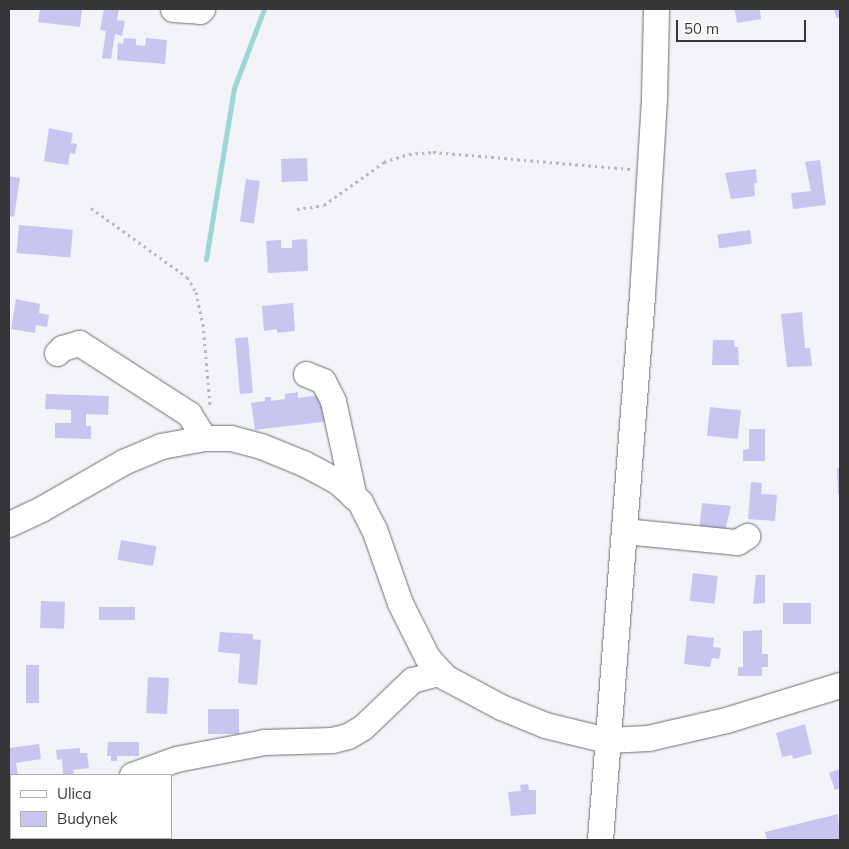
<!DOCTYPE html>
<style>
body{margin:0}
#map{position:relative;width:849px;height:849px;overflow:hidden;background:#f3f3fa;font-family:Mulish,sans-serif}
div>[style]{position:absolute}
.stream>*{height:5px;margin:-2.5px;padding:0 2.5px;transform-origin:2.5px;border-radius:2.5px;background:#9dd6d7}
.building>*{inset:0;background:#c8c6f0;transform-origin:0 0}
.path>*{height:3px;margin-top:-1.5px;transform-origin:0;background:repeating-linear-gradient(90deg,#b7b7bc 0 2.5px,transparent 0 6.5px)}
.roads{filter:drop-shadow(0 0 1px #6c6c72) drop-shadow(0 0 1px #6c6c72)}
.minor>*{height:25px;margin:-12.5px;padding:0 12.5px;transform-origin:12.5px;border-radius:12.5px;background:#fff}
span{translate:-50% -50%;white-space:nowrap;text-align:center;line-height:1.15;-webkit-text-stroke:4px #fff;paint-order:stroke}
.frame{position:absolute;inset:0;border:10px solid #363639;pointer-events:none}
.legend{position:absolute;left:10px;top:774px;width:162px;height:65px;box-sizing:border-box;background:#fff;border:1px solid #afafb0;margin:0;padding:6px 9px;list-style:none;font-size:15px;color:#363639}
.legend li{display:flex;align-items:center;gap:10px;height:25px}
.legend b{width:25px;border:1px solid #afafb0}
.scale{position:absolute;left:676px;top:20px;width:130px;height:22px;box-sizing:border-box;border:2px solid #363639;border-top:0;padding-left:6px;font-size:15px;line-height:18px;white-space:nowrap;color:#363639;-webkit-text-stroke:4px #fff;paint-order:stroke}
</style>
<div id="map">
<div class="stream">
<i style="left:206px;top:259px;width:173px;rotate:-80.7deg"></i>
<i style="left:234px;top:88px;width:85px;rotate:-69.2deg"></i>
</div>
<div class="building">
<i style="clip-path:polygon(40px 9px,82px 9px,80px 27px,38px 22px)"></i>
<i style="clip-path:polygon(104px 9px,119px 9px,117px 20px,125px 21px,122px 36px,115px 34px,111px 59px,102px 58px,106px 31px,100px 30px)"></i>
<i style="clip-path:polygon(732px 9px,760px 9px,761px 19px,737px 23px,735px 11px)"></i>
<i style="clip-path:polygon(834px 9px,840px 9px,840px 17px,836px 18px)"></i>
<i style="clip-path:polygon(124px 38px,136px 39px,136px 45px,145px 46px,146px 38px,167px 40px,165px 64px,117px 60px,118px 43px,123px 44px)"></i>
<i style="clip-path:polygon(49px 128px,73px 133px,71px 143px,77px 144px,75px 154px,70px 153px,68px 165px,44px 161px)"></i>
<i style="left:307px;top:158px;width:23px;height:26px;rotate:88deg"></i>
<i style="clip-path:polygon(820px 160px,826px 205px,793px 209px,791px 193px,811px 191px,805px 162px)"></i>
<i style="clip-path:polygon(756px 169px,757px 183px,754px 183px,755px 196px,731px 199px,725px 173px)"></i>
<i style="clip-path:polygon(9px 176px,20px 178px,14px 217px,9px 216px)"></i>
<i style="left:246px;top:179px;width:14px;height:43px;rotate:8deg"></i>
<i style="left:19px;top:225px;width:54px;height:28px;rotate:5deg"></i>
<i style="left:750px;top:230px;width:14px;height:33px;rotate:82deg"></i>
<i style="clip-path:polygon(307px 239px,308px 271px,268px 273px,266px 241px,281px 240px,281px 248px,292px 248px,292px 240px)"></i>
<i style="clip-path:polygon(16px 299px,40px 304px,39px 313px,49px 315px,47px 327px,36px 325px,35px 333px,11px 329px)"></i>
<i style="clip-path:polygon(293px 303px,295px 331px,277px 333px,277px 329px,264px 331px,262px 306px)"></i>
<i style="clip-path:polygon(802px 312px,805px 348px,810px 348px,812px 366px,787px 367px,781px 314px)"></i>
<i style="left:248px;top:337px;width:56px;height:13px;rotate:85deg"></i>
<i style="clip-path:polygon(713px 340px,734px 340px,735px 347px,738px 347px,739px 365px,712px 365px)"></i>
<i style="clip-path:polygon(298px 392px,298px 398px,327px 394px,330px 421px,255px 430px,251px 403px,265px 401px,265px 397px,271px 397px,271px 401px,285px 399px,285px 394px)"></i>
<i style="clip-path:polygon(46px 394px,109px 396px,108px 415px,86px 414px,86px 426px,91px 426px,91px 439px,55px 438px,55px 423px,71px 423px,71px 410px,45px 409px)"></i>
<i style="left:710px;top:407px;width:31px;height:29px;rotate:6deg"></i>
<i style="clip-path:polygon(749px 429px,765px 429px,765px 461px,743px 461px,743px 450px,749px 449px)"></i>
<i style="clip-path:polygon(837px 468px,840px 468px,840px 494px,838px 494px)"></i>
<i style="clip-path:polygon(751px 482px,762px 483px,761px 494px,777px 495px,775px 521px,748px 519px)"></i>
<i style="clip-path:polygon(702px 503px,731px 506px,724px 535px,699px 533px)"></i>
<i style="left:121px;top:540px;width:36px;height:20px;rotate:10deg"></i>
<i style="left:693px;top:573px;width:25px;height:28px;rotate:7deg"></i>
<i style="clip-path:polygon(756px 575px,765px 575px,765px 603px,753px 604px)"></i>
<i style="left:41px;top:601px;width:24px;height:27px;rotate:2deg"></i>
<i style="left:783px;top:603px;width:28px;height:21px"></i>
<i style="left:99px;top:607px;width:36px;height:13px"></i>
<i style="clip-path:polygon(762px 630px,762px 654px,768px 654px,768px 667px,762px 667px,762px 676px,738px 676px,738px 667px,743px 667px,743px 631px)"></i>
<i style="clip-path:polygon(220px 632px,253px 634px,253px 639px,261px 640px,257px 685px,238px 683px,240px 654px,218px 652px)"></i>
<i style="clip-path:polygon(687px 635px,714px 638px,713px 647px,721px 648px,719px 659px,712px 658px,710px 667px,684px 664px)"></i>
<i style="left:26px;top:665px;width:13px;height:38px"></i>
<i style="left:148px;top:677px;width:21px;height:36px;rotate:3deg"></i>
<i style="left:208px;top:709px;width:31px;height:25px"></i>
<i style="clip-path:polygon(805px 724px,812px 754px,793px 759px,792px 755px,782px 757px,776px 733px)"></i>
<i style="clip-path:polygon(108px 742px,139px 742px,139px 756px,117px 756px,117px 761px,111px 761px,111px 756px,107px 756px)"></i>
<i style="clip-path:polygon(39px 744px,41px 759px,16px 763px,18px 775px,9px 777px,9px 748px)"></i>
<i style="clip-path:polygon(80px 748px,80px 753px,87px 753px,89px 768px,73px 770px,74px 775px,63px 775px,62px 759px,57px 760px,56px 750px)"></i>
<i style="clip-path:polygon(840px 769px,840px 788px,835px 790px,829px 773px)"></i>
<i style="clip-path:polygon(528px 784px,529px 790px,536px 790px,536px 814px,511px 816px,508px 792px,521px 791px,520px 785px)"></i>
<i style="left:9px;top:788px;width:2px;height:17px"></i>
<i style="clip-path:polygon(838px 814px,840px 840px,767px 840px,765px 832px)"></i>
</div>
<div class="path">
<i style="left:91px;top:208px;width:118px;rotate:35.7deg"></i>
<i style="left:187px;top:277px;width:17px;rotate:59deg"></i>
<i style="left:196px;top:292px;width:33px;rotate:78deg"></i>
<i style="left:203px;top:324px;width:82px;rotate:85.1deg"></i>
<i style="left:297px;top:209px;width:27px;rotate:-8deg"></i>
<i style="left:324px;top:205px;width:74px;rotate:-35.6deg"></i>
<i style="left:384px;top:162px;width:26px;rotate:-18deg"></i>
<i style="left:409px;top:154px;width:24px;rotate:-5deg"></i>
<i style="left:433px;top:152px;width:198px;rotate:4.9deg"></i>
</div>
<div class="roads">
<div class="minor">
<i style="left:173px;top:9px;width:27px;rotate:4deg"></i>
<i style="left:200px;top:11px;width:3px;rotate:-45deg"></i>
<i style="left:57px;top:353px;width:7px;rotate:-45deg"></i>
<i style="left:62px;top:348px;width:18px;rotate:-16deg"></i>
<i style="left:79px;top:343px;width:131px;rotate:32.8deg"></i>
<i style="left:189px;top:414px;width:28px;rotate:58deg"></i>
<i style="left:306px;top:374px;width:18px;rotate:22deg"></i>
<i style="left:323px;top:381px;width:22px;rotate:63deg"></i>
<i style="left:333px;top:401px;width:98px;rotate:77.7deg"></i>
<i style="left:9px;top:524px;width:35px;rotate:-25deg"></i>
<i style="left:41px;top:509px;width:95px;rotate:-29.8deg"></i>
<i style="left:123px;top:462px;width:41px;rotate:-22.8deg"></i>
<i style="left:161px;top:446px;width:44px;rotate:-10.5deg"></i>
<i style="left:204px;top:438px;width:27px"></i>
<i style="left:231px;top:438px;width:31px;rotate:15deg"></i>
<i style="left:261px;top:446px;width:48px;rotate:22.2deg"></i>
<i style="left:305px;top:464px;width:36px;rotate:28deg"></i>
<i style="left:337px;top:481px;width:31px;rotate:42deg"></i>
<i style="left:360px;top:502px;width:30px;rotate:63deg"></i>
<i style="left:374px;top:529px;width:78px;rotate:70.6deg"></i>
<i style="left:400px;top:603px;width:60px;rotate:63.4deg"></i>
<i style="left:427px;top:657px;width:27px;rotate:48deg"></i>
<i style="left:445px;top:677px;width:64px;rotate:28.2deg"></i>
<i style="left:501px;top:707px;width:48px;rotate:22.2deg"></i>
<i style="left:545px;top:725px;width:64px;rotate:13.6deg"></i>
<i style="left:607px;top:740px;width:41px;rotate:-2.8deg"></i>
<i style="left:648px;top:738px;width:80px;rotate:-13deg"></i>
<i style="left:726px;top:720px;width:119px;rotate:-17.1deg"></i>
<i style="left:624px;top:531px;width:114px;rotate:5.6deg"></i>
<i style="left:737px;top:542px;width:12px;rotate:-31deg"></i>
<i style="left:132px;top:775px;width:47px;rotate:-20deg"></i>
<i style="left:176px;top:759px;width:90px;rotate:-10.9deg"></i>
<i style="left:264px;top:742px;width:68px;rotate:-1.7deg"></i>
<i style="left:332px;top:740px;width:16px;rotate:-14deg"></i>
<i style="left:348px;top:736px;width:17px;rotate:-31deg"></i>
<i style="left:363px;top:727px;width:68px;rotate:-43.8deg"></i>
<i style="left:412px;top:680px;width:30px;rotate:-15deg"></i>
<i style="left:81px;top:840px;width:2px;rotate:-63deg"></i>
<i style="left:600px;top:840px;width:547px;rotate:-85.59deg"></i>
<i style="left:642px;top:295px;width:197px;rotate:-86.5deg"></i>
<i style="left:654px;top:98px;width:89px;rotate:-88.7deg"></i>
</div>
</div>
<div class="frame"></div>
<ul class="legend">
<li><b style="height:6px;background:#fff"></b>Ulica</li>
<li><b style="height:14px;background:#c8c6f0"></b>Budynek</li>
</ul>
<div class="scale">50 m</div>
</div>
